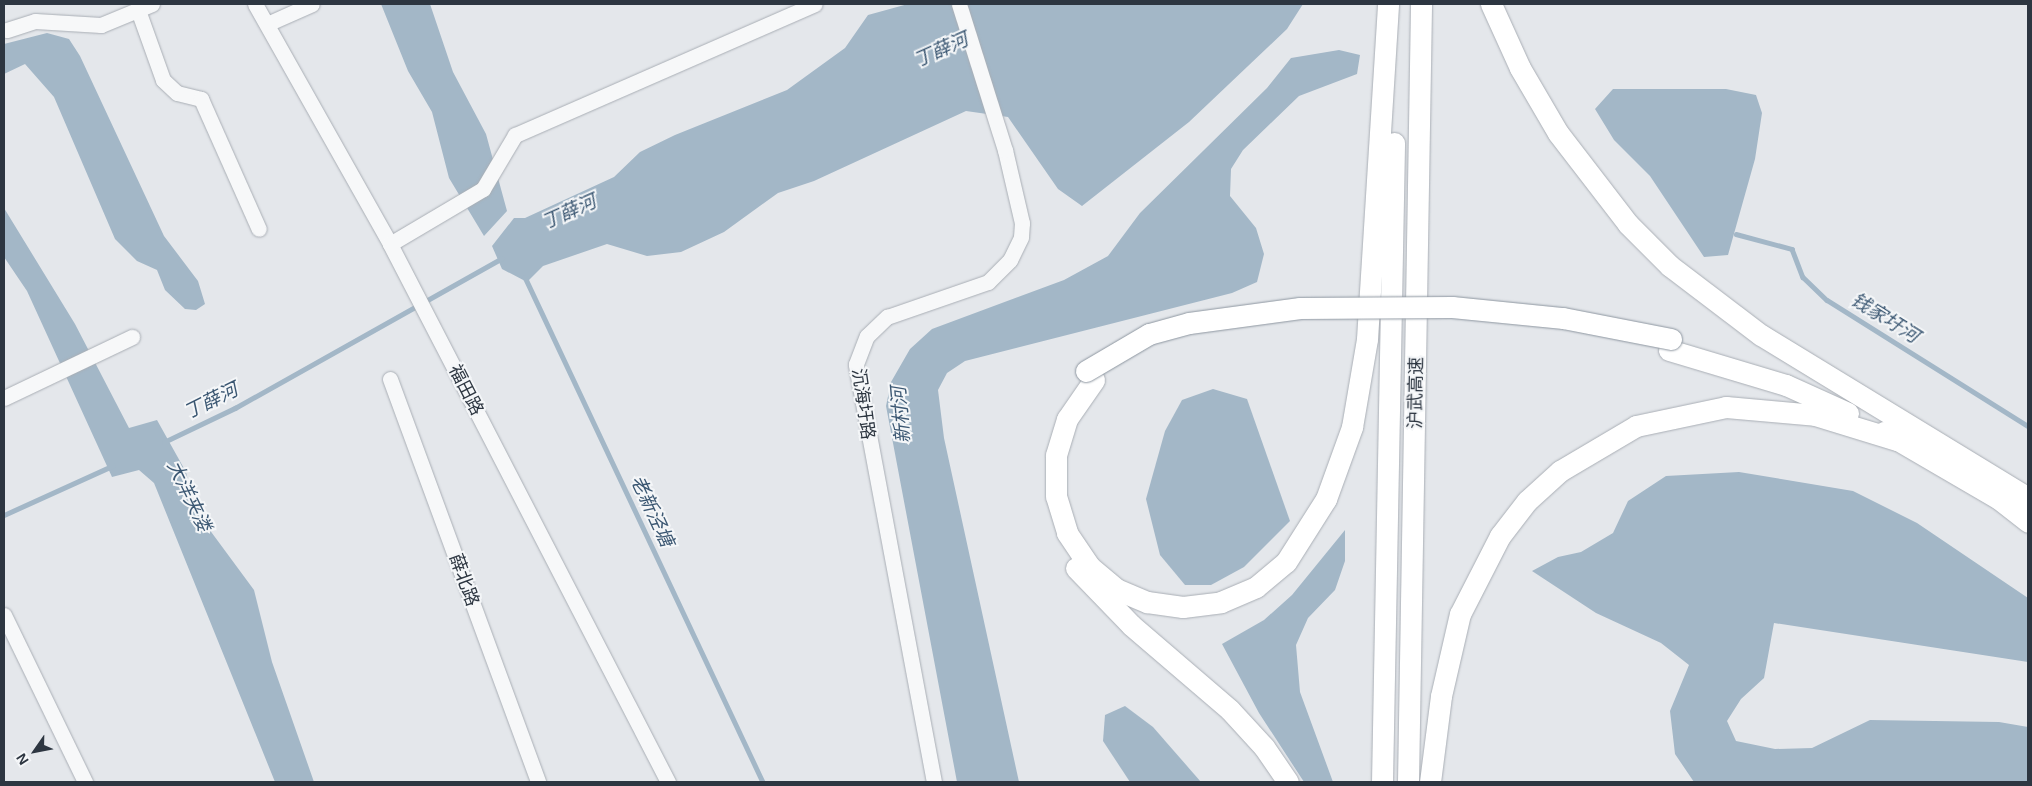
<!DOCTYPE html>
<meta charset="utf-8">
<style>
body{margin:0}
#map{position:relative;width:2032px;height:786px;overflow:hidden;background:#e4e7eb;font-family:Helvetica,"Noto Sans SC",sans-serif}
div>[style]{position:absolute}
.water>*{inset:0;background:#a3b7c7}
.stream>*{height:4.5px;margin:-2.25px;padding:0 2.25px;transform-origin:2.25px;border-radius:2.25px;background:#a3b7c7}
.roads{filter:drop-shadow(0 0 1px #a9aeb5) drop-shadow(0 0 1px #a9aeb5)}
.minor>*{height:15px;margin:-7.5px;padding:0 7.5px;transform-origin:7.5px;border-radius:7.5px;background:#f7f8f9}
.highway>*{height:21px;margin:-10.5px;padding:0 10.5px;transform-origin:10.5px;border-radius:10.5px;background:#fff}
.bridges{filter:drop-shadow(0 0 1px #8d96a0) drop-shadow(0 0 1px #8d96a0)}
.highway-bridge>*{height:21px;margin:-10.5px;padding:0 10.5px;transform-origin:10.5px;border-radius:10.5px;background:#fff}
span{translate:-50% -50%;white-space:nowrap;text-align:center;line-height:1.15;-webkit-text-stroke:4px #f4f6f8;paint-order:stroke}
.street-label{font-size:18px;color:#2d3641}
.water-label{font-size:19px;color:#3b5772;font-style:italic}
.frame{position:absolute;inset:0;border:5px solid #2d3641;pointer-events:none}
.north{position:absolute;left:10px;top:726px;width:50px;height:50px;-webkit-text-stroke:4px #f4f6f8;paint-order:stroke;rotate:237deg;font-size:14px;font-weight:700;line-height:20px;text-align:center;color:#2d3641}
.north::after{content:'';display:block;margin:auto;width:18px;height:22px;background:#2d3641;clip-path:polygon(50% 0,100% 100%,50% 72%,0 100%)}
</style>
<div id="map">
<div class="water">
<i style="clip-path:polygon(381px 4px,430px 4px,453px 72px,486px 134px,507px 211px,484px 236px,449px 178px,432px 112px,408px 71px)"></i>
<i style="clip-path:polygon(908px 4px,1303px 4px,1287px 29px,1189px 122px,1082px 206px,1058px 189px,1008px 117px,966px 111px,814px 181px,778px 193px,724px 232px,681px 252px,647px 256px,607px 244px,543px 266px,527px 282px,502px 269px,492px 246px,514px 218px,525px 218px,614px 177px,640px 152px,675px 135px,787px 90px,845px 48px,868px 15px)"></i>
<i style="clip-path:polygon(47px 33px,69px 39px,80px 56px,164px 236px,198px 281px,205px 304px,196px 310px,185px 309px,165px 290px,157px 270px,137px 261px,115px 239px,54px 97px,25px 64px,4px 74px,4px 44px)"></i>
<i style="clip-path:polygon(1339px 50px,1360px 55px,1357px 74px,1299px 96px,1243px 150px,1231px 169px,1230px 196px,1256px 228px,1264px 254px,1257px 282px,1232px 293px,965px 361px,947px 373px,938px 390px,944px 438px,1019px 782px,957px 782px,886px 406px,891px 382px,910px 349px,932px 329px,1064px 280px,1108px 256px,1140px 213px,1267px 88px,1291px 58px)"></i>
<i style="clip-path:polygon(1613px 89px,1726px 89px,1756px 95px,1762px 113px,1755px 159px,1728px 255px,1704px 257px,1650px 176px,1614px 140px,1595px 109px)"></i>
<i style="clip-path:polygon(4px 208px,75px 324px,129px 428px,157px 420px,186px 472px,195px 510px,254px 590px,272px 662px,314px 782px,275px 782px,154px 483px,139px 470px,112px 477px,27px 291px,4px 257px)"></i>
<i style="clip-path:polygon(1213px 389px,1247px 399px,1290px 521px,1244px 567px,1211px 585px,1185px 585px,1160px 555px,1146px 499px,1165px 431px,1182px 400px)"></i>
<i style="clip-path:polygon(1739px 472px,1853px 491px,1917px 523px,2028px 598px,2028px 662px,1774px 623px,1764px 678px,1741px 699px,1727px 721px,1736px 741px,1775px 749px,1812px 748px,1870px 720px,1999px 722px,2028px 727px,2028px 782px,1694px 782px,1675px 754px,1670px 711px,1689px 665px,1661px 643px,1596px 613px,1532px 571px,1558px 557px,1581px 552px,1613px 533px,1628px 501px,1666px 476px)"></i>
<i style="clip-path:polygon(1345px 530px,1345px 561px,1335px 590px,1308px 618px,1296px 645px,1300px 692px,1333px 782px,1304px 782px,1259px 713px,1222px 644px,1264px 620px,1292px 595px)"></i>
<i style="clip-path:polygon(1125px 706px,1153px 727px,1201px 782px,1130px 782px,1103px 741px,1105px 715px)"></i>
</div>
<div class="stream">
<i style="left:1736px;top:234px;width:58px;rotate:15deg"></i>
<i style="left:1792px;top:249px;width:30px;rotate:69deg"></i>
<i style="left:1803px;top:277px;width:33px;rotate:44deg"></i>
<i style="left:1827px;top:300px;width:237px;rotate:32.1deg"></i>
<i style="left:525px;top:277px;width:558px;rotate:64.77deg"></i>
<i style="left:164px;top:442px;width:79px;rotate:-25.6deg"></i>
<i style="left:235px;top:408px;width:306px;rotate:-29.3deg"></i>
<i style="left:4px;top:515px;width:119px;rotate:-24.4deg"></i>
</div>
<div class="roads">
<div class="minor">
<i style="left:255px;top:4px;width:275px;rotate:60.6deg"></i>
<i style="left:390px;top:244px;width:606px;rotate:62.67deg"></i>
<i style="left:138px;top:10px;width:74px;rotate:70.3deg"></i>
<i style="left:163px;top:80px;width:19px;rotate:43deg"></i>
<i style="left:177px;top:93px;width:25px;rotate:14deg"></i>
<i style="left:201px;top:99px;width:142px;rotate:66deg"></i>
<i style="left:267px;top:24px;width:49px;rotate:-24deg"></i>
<i style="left:7px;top:30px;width:29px;rotate:-18deg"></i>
<i style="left:35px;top:21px;width:66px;rotate:3.5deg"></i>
<i style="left:101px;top:25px;width:55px;rotate:-22.4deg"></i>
<i style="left:390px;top:244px;width:108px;rotate:-30.6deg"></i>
<i style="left:483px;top:189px;width:63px;rotate:-59.3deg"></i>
<i style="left:515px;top:135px;width:327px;rotate:-23.6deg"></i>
<i style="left:390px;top:379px;width:429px;rotate:69.8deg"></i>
<i style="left:4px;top:398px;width:142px;rotate:-25.5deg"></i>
<i style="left:4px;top:615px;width:186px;rotate:64.1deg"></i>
<i style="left:934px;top:782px;width:425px;rotate:-100.6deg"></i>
<i style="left:856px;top:364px;width:30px;rotate:-69deg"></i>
<i style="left:867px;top:336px;width:28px;rotate:-44deg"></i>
<i style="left:887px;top:317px;width:107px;rotate:-19.1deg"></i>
<i style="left:988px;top:282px;width:31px;rotate:-45deg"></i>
<i style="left:1010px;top:260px;width:25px;rotate:-64deg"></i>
<i style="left:1021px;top:237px;width:14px;rotate:-86deg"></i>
<i style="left:1022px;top:223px;width:75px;rotate:-103.1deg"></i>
<i style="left:1005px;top:150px;width:153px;rotate:-107.5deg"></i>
</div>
<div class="highway">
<i style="left:1491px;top:4px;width:70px;rotate:65.6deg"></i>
<i style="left:1520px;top:68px;width:75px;rotate:59.7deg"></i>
<i style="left:1558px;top:133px;width:115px;rotate:52.4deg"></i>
<i style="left:1628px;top:224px;width:59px;rotate:45deg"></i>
<i style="left:1670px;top:266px;width:114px;rotate:37.2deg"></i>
<i style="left:1761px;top:335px;width:313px;rotate:31.4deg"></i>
<i style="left:1669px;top:350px;width:122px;rotate:16.7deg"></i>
<i style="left:1786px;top:385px;width:68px;rotate:24.3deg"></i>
<i style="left:1094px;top:380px;width:47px;rotate:124.7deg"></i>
<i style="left:1067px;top:419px;width:38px;rotate:107deg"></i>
<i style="left:1056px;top:455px;width:41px;rotate:90deg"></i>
<i style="left:1056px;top:496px;width:39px;rotate:73deg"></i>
<i style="left:1067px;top:533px;width:40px;rotate:56deg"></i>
<i style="left:1089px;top:566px;width:35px;rotate:40deg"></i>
<i style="left:1116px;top:589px;width:34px;rotate:23deg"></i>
<i style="left:1147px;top:602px;width:36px;rotate:8deg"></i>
<i style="left:1183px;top:607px;width:38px;rotate:-7deg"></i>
<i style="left:1221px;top:602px;width:38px;rotate:-23deg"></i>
<i style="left:1256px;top:587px;width:39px;rotate:-40deg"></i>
<i style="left:1286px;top:562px;width:75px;rotate:-57.6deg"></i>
<i style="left:1326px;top:499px;width:77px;rotate:-70.1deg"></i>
<i style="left:1352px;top:427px;width:89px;rotate:-80.3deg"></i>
<i style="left:1367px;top:339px;width:336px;rotate:-86.4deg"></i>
<i style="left:1884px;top:432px;width:133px;rotate:30.2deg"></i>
<i style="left:1999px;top:499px;width:37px;rotate:38deg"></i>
<i style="left:1076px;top:568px;width:79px;rotate:46deg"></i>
<i style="left:1131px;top:625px;width:130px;rotate:40.6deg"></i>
<i style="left:1230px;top:710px;width:50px;rotate:47.4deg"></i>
<i style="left:1264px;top:747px;width:42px;rotate:55.6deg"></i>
<i style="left:1382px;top:782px;width:639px;rotate:-88.92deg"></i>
<i style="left:1408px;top:782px;width:778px;rotate:-89.04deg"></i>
<i style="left:1430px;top:782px;width:87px;rotate:-82.7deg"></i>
<i style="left:1441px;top:696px;width:84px;rotate:-77deg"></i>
<i style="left:1460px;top:614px;width:88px;rotate:-62.9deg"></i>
<i style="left:1500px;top:536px;width:44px;rotate:-52.4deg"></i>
<i style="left:1527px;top:501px;width:45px;rotate:-42.3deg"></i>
<i style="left:1560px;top:471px;width:88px;rotate:-30.6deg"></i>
<i style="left:1636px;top:426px;width:92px;rotate:-11.9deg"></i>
<i style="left:1726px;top:407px;width:89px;rotate:5.1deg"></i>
<i style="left:1815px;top:415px;width:86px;rotate:17deg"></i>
</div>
</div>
<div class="bridges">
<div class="highway-bridge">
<i style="left:1086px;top:371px;width:73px;rotate:-30.4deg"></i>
<i style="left:1149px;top:334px;width:41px;rotate:-15.4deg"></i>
<i style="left:1189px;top:323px;width:112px;rotate:-7.7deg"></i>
<i style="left:1300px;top:308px;width:152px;rotate:-0.4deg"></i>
<i style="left:1452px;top:307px;width:112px;rotate:5.7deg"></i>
<i style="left:1563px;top:318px;width:110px;rotate:11deg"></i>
</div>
</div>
<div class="street-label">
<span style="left:466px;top:390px;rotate:63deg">福田路</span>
<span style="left:1416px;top:393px;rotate:-89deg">沪武高速</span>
<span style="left:863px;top:404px;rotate:82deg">沉海圩路</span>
<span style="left:464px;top:580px;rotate:70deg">薛北路</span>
</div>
<div class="water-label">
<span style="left:941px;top:50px;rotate:-24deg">丁薛河</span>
<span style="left:569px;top:212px;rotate:-24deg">丁薛河</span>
<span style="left:1885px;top:318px;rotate:32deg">钱家圩河</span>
<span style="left:211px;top:401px;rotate:-26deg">丁薛河</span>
<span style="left:901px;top:415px;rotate:-95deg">新村河</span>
<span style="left:189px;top:496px;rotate:64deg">大洋夹溇</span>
<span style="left:652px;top:511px;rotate:65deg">老新泾塘</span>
</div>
<div class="frame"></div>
<div class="north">N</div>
</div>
